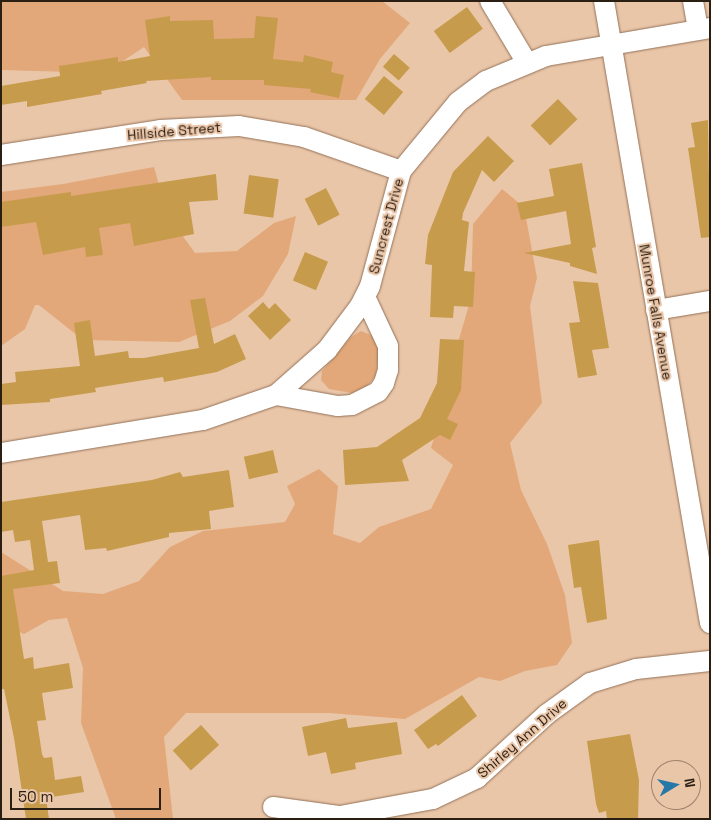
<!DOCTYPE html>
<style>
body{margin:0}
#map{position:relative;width:711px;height:820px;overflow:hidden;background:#eac6a9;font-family:"Space Grotesk",sans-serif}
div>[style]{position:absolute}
.green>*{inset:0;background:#e2a879}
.building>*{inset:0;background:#c79b4c;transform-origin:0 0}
.roads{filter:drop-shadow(0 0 1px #937258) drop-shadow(0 0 1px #937258)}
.minor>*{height:20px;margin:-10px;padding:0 10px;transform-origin:10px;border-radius:10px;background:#fff}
span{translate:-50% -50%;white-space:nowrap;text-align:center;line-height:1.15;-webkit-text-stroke:4px #eac6a9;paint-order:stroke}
.street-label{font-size:14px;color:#2b1e13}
.frame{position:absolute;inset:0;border:2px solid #2b1e13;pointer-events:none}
.north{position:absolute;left:651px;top:760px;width:50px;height:50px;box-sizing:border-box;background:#eac6a9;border:1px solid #9e836d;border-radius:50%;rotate:81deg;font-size:14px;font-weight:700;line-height:20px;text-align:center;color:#2b1e13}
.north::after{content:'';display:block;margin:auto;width:18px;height:22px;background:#2578a8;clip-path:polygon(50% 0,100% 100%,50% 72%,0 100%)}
.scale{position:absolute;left:10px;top:788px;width:151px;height:22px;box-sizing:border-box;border:2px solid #2b1e13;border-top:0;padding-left:6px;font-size:15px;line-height:18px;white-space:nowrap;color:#2b1e13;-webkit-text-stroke:4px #eac6a9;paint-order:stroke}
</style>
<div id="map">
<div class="green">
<i style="clip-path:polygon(1px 1px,382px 1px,410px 23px,380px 59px,356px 100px,182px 100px,144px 47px,105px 73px,1px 70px)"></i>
<i style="clip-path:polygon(154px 167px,167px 214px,195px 253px,237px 251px,274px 223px,296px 216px,288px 254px,263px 296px,230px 321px,179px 342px,83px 340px,39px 305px,35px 305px,25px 329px,1px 346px,1px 192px,63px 184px)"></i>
<i style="clip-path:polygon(502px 189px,524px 207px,537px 278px,530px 306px,542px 403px,510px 443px,521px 490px,547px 544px,565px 595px,572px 643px,557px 665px,525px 671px,500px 681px,479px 677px,405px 719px,329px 713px,186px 713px,164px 737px,173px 819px,116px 819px,81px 723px,83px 668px,67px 618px,49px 620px,24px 634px,1px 625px,1px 552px,63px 591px,103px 594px,139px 581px,170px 547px,203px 531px,285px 522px,295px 504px,287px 486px,319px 469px,338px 486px,333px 534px,360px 543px,379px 527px,431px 509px,453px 465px,431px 448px,449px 388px,448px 377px,471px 298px,473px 224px)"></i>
<i style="clip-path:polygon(361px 331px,373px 336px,379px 348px,376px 375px,367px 386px,352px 393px,329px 389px,321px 380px,322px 371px,351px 337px)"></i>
</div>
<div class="building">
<i style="left:467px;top:7px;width:27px;height:41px;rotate:54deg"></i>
<i style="clip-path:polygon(170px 16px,170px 21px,213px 20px,214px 39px,254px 38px,256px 16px,278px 18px,273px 59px,303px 62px,304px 55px,333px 62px,331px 72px,344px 75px,339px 98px,310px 92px,311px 89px,264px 85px,264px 80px,211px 80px,211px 77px,146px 81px,147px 83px,101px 91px,102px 94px,56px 102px,27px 107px,27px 101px,1px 105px,1px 86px,60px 76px,59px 66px,118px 57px,118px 62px,150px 56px,145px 20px)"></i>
<i style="left:394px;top:54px;width:21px;height:17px;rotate:41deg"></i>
<i style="left:384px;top:76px;width:25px;height:30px;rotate:40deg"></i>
<i style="left:558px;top:99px;width:28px;height:38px;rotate:46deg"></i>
<i style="clip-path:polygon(708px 120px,710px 237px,701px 238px,688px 148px,695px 147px,691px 123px)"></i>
<i style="clip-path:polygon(488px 136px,514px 161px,494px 182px,482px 170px,463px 213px,462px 220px,469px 222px,464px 271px,475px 272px,473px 307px,454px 306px,453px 318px,430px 317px,432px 265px,425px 264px,428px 235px,453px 172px)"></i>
<i style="clip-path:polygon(582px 163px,596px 247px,592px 248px,597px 274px,570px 266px,570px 263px,524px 253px,571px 244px,566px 211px,521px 220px,517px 203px,554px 196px,549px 169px)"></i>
<i style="clip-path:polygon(216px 174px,218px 200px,189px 202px,194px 234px,134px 246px,130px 223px,99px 228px,103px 255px,86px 257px,85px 247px,43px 255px,36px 222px,1px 227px,1px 202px,71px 192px,71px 196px)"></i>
<i style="left:249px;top:175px;width:30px;height:39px;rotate:8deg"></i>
<i style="left:326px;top:188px;width:30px;height:24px;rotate:63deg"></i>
<i style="left:305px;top:252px;width:25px;height:31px;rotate:23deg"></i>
<i style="clip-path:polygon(573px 281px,598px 283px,609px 348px,592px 350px,597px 375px,578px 378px,569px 323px,580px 322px)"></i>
<i style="clip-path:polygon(205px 298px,214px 344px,235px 334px,246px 359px,217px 372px,164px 382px,163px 377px,95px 388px,96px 392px,50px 399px,50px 402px,1px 405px,1px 384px,16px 382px,15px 372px,80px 366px,74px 323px,90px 320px,95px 356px,128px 351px,129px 358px,144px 358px,199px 348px,190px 300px)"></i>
<i style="clip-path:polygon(263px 302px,269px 309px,275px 303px,291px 320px,270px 340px,248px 316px)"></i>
<i style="clip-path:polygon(440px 339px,464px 340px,461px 390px,447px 419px,458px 424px,450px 440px,440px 435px,402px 460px,409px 481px,345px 485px,343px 450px,377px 447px,420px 418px,437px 383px)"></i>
<i style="left:273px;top:450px;width:23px;height:30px;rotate:77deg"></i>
<i style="clip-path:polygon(229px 470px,234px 507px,209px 511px,211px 529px,169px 533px,169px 537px,107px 551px,106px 548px,85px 550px,80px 515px,42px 521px,48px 562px,57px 561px,60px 583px,13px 589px,24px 659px,33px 657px,34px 669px,69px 663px,73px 688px,42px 693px,46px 720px,37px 721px,42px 754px,44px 758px,52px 757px,55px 780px,81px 776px,84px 792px,46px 798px,49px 819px,26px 819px,14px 738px,4px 689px,1px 689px,1px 576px,34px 570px,30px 540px,15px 542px,13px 530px,1px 532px,1px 502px,152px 480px,180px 472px,183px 477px)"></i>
<i style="clip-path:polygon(599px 540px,607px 619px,587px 623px,581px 587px,574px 588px,568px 545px)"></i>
<i style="clip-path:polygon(462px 695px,477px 716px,438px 746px,436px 744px,428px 749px,414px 730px)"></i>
<i style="clip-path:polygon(346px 718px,348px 728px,397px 722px,402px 754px,355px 763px,356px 769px,331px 774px,326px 752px,308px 756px,302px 727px)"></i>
<i style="left:201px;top:725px;width:27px;height:38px;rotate:48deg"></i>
<i style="clip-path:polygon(630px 734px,639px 780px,638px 819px,607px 819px,606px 811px,599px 813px,596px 804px,587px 741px)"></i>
</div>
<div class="roads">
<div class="minor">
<i style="left:490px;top:1px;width:72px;rotate:59.2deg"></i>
<i style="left:604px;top:1px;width:631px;rotate:80.33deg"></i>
<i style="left:693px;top:1px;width:29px;rotate:80deg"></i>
<i style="left:1px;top:155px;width:161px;rotate:-8.9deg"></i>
<i style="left:160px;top:130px;width:79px;rotate:-2.9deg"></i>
<i style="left:239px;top:126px;width:66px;rotate:9.6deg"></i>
<i style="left:304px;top:137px;width:103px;rotate:19.3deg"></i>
<i style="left:656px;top:310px;width:55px;rotate:-9.5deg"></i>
<i style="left:276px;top:395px;width:63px;rotate:10.1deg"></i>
<i style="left:338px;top:406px;width:14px;rotate:-4deg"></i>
<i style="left:352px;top:405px;width:29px;rotate:-27deg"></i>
<i style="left:378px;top:392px;width:11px;rotate:-56deg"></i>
<i style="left:384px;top:383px;width:14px;rotate:-73deg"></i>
<i style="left:388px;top:370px;width:24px;rotate:-90deg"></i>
<i style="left:388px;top:346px;width:54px;rotate:-115.1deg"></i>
<i style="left:1px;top:453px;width:205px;rotate:-9.3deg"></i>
<i style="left:203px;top:420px;width:77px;rotate:-18.9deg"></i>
<i style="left:276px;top:395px;width:68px;rotate:-41.4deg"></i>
<i style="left:327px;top:350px;width:55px;rotate:-53.1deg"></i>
<i style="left:360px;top:306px;width:22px;rotate:-63deg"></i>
<i style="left:370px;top:286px;width:119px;rotate:-74.9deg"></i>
<i style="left:401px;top:171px;width:89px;rotate:-50.4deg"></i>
<i style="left:458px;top:102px;width:35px;rotate:-37deg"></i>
<i style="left:486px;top:81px;width:65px;rotate:-22.6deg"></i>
<i style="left:546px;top:56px;width:166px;rotate:-9.7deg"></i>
<i style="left:273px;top:807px;width:68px;rotate:7.7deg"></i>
<i style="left:340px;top:816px;width:95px;rotate:-10.4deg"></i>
<i style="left:433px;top:799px;width:49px;rotate:-25.5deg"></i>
<i style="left:477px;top:778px;width:95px;rotate:-42.4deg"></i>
<i style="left:547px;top:714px;width:53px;rotate:-35.8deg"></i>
<i style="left:590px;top:683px;width:48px;rotate:-16.9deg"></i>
<i style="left:636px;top:669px;width:74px;rotate:-6.2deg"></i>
</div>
</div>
<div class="street-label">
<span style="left:174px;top:131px;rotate:-5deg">Hillside Street</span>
<span style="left:386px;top:226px;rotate:-75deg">Suncrest Drive</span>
<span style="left:656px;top:312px;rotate:80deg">Munroe Falls Avenue</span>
<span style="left:522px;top:738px;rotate:-41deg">Shirley Ann Drive</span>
</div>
<div class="frame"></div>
<div class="north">N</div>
<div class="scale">50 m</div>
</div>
